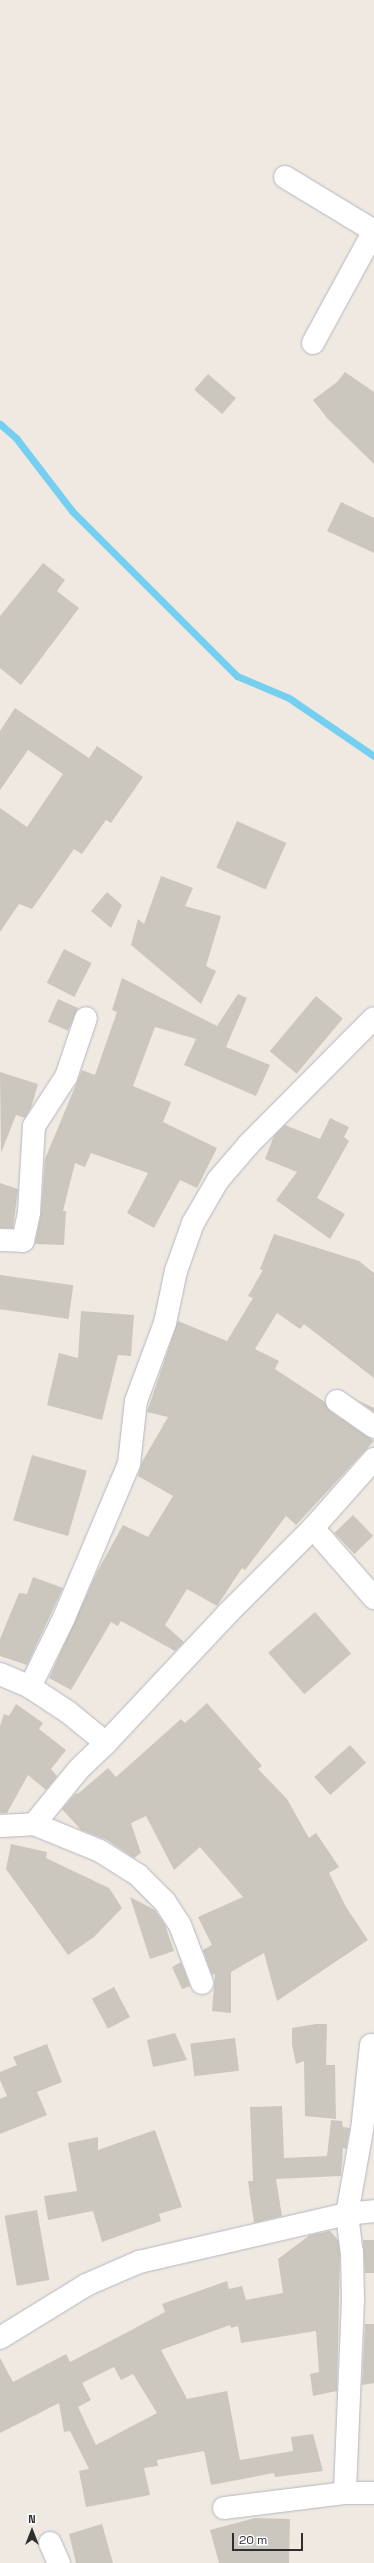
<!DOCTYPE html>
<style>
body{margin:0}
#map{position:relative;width:374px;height:2563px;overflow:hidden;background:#efe9e1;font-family:"Space Grotesk",sans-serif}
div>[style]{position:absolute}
.stream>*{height:7px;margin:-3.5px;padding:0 3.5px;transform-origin:3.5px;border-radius:3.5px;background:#75cff0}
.building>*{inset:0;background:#cbc7bf;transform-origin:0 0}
.roads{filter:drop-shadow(0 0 1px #b4b7c1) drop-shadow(0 0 1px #b4b7c1)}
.minor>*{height:22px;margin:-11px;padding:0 11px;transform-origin:11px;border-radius:11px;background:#fff}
span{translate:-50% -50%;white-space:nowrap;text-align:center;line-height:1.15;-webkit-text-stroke:3px #fff;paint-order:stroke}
.north{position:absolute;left:12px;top:2511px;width:40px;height:40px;-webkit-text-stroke:3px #fff;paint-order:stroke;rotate:0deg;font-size:11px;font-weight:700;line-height:16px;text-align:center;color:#2e2e2e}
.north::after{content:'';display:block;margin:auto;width:14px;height:18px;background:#2e2e2e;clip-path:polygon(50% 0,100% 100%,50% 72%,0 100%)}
.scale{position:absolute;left:232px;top:2533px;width:71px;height:18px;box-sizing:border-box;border:2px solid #2e2e2e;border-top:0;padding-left:5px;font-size:12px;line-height:14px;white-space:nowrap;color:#2e2e2e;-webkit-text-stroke:3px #fff;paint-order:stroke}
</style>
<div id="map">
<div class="stream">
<i style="left:0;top:424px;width:21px;rotate:41deg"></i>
<i style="left:16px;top:438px;width:92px;rotate:52.5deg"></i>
<i style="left:72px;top:511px;width:233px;rotate:45deg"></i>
<i style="left:237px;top:676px;width:56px;rotate:22.9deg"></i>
<i style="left:289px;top:698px;width:103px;rotate:34.3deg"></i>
</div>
<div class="building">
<i style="clip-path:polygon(345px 372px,374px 392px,374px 464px,327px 418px,313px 400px,337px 382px)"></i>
<i style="left:208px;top:374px;width:37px;height:21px;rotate:41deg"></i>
<i style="clip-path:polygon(341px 502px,374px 518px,374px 553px,327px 531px)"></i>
<i style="clip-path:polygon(43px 563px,65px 580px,57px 591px,79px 608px,21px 685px,0 668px,0 616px)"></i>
<i style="clip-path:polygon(15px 708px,89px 758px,97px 746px,143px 777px,111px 823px,106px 820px,82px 854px,74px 849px,32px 909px,19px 904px,0 932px,0 808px,27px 827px,63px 774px,28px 750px,0 790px,0 731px)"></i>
<i style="left:237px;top:821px;width:54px;height:51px;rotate:24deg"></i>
<i style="clip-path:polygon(161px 876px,193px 888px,185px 906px,221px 916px,206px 966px,216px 971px,201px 1004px,131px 945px,138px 919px,144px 924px)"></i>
<i style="clip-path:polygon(107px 892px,122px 905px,111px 928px,91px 911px)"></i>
<i style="left:64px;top:949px;width:31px;height:38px;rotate:27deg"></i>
<i style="clip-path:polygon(122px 978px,217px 1026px,238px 994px,247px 998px,226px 1047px,270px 1065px,256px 1096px,184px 1065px,196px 1039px,155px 1027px,133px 1086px,171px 1102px,163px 1122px,217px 1148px,197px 1188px,180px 1180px,154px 1228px,127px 1213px,148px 1173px,91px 1153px,85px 1167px,75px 1163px,63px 1211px,66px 1211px,64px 1245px,35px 1244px,41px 1213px,45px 1159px,82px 1070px,95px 1075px,117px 1012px,112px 1010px)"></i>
<i style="left:316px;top:996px;width:35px;height:72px;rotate:40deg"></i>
<i style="left:58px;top:999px;width:22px;height:25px;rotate:24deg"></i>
<i style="clip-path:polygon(0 1072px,38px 1084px,31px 1108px,25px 1118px,16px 1115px,1px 1153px)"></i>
<i style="clip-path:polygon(330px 1118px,349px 1127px,344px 1137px,349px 1141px,317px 1198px,345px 1214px,330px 1239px,276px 1200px,297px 1172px,265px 1159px,274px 1136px,285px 1125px,320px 1139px)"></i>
<i style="clip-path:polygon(0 1183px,18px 1189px,13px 1228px,0 1228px)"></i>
<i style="clip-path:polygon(274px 1234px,359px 1261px,374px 1273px,374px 1378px,304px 1324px,300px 1329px,277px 1313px,255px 1349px,279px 1361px,275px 1369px,325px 1402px,330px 1411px,374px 1441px,296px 1525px,286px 1516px,245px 1570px,242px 1568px,217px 1606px,187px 1589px,165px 1625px,184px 1642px,175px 1651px,121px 1621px,118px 1626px,111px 1622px,71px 1690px,49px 1678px,97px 1572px,123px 1525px,148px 1537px,173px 1496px,138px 1476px,142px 1462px,168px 1417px,147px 1412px,178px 1321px,227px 1341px,253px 1298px,248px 1296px,263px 1270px,260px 1269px)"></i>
<i style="left:0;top:1275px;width:74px;height:34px;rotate:8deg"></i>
<i style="clip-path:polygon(81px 1311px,134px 1315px,131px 1356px,118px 1355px,102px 1420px,47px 1405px,59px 1353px,78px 1358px)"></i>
<i style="clip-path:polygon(357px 1400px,374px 1408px,374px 1412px)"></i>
<i style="left:32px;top:1455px;width:57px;height:68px;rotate:16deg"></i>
<i style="left:353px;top:1515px;width:29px;height:26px;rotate:46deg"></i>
<i style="clip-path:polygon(33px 1577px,63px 1588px,27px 1665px,0 1656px,0 1639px,19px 1593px,27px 1594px)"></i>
<i style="left:315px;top:1612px;width:55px;height:62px;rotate:49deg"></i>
<i style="clip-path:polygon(207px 1703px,262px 1766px,258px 1769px,287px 1799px,309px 1838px,316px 1833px,329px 1852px,339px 1867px,329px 1873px,346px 1907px,368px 1940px,277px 2001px,264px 1953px,231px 1972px,231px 2013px,212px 2011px,215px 1974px,212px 1975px,203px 1950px,212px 1945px,198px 1917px,243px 1897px,200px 1847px,174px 1870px,146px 1816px,131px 1823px,141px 1853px,134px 1858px,107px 1840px,81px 1830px,62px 1809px,75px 1794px,79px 1793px,108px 1768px,116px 1777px,181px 1719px,185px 1723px)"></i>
<i style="clip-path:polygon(16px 1704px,43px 1723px,39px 1729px,66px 1750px,51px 1769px,57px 1776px,46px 1790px,28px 1775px,7px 1813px,0 1813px,0 1726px,4px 1714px,9px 1716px)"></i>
<i style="left:350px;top:1745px;width:24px;height:48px;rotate:48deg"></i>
<i style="clip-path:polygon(11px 1844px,47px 1852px,46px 1858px,109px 1888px,122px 1908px,94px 1937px,68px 1955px,6px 1869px)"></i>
<i style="clip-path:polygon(130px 1897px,155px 1910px,165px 1925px,174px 1951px,150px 1959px)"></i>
<i style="clip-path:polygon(181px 1962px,190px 1986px,182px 1989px,172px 1967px)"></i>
<i style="left:114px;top:1987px;width:34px;height:25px;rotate:62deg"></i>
<i style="clip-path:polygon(316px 2024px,327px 2024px,326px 2065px,335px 2065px,336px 2119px,305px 2116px,304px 2061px,296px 2064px,292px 2045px,292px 2028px)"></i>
<i style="clip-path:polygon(175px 2033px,187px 2060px,153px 2067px,147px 2040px)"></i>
<i style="left:235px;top:2038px;width:33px;height:45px;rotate:83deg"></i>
<i style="clip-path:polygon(47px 2044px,62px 2082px,37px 2092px,47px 2115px,0 2134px,0 2099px,7px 2096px,0 2080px,0 2072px,17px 2065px,13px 2057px)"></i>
<i style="clip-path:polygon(282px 2106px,284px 2158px,327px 2156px,331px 2120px,342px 2121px,343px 2127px,350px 2128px,346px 2149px,343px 2148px,341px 2176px,276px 2179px,282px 2216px,254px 2223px,248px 2181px,253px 2181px,250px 2107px)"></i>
<i style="clip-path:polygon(155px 2130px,182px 2207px,159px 2214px,161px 2221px,102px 2242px,93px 2211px,48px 2220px,44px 2196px,77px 2191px,68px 2143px,98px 2137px,98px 2150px)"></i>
<i style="left:37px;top:2210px;width:71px;height:33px;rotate:80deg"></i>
<i style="clip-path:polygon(evenodd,330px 2231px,338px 2240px,340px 2253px,337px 2391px,313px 2396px,310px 2374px,319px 2372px,316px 2331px,241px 2343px,238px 2326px,231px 2328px,230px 2325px,161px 2350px,187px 2399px,227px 2391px,240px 2460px,293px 2451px,291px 2437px,313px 2434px,323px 2471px,275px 2477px,274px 2473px,211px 2485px,204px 2451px,157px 2460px,158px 2466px,144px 2468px,150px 2495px,86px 2507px,79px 2471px,89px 2469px,70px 2431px,64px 2432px,59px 2403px,0 2433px,0 2358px,13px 2382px,66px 2354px,70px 2362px,122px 2335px,165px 2312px,162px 2304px,227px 2281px,229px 2289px,242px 2286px,246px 2300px,283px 2293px,278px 2259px,310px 2235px,330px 2231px,114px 2367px,121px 2380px,133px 2374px,157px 2413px,96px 2445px,78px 2407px,91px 2400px,82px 2383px,114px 2367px)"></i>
<i style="clip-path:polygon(363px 2240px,374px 2240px,374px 2273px,365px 2273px)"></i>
<i style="clip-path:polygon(365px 2324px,374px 2324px,374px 2383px,362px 2385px)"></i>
<i style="clip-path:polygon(255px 2518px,290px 2519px,289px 2563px,219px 2563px,210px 2530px)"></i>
<i style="clip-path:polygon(102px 2524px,113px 2563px,76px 2563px,69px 2534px)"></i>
</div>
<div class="roads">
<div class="minor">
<i style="left:285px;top:177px;width:104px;rotate:31.2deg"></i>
<i style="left:313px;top:343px;width:128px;rotate:-61.4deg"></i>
<i style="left:0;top:1240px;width:23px;rotate:2deg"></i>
<i style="left:23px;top:1241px;width:30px;rotate:-78deg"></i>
<i style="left:29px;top:1212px;width:86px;rotate:-86.7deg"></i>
<i style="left:34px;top:1126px;width:59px;rotate:-56.9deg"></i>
<i style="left:66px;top:1077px;width:62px;rotate:-71.3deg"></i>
<i style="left:337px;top:1401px;width:45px;rotate:35.1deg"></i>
<i style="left:313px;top:1528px;width:93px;rotate:48.9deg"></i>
<i style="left:0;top:1674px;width:33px;rotate:23deg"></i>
<i style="left:30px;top:1687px;width:45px;rotate:33.3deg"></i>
<i style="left:68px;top:1712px;width:49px;rotate:39.2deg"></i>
<i style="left:106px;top:1743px;width:37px;rotate:136deg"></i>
<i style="left:79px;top:1769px;width:71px;rotate:129.3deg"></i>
<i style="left:30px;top:1687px;width:75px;rotate:-63.8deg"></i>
<i style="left:63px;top:1620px;width:169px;rotate:-67.1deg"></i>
<i style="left:129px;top:1464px;width:63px;rotate:-83.7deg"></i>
<i style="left:136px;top:1401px;width:83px;rotate:-69.6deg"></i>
<i style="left:165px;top:1323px;width:53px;rotate:-78.1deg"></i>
<i style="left:176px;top:1271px;width:51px;rotate:-70.5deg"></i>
<i style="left:193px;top:1223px;width:50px;rotate:-59.8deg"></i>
<i style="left:218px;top:1180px;width:48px;rotate:-49.3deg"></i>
<i style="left:249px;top:1144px;width:177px;rotate:-45.2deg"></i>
<i style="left:106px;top:1743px;width:180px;rotate:-46.8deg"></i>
<i style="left:229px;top:1612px;width:119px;rotate:-45deg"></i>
<i style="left:313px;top:1528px;width:92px;rotate:-48.5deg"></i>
<i style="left:0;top:1826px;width:34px;rotate:-3deg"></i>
<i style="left:34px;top:1824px;width:71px;rotate:22.2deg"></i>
<i style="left:100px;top:1851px;width:45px;rotate:32.3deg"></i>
<i style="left:138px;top:1875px;width:38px;rotate:45deg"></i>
<i style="left:165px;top:1902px;width:27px;rotate:57deg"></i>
<i style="left:180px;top:1925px;width:62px;rotate:69.2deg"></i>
<i style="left:371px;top:2045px;width:85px;rotate:96deg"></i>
<i style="left:362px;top:2130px;width:85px;rotate:100.1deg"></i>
<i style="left:347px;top:2214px;width:38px;rotate:83deg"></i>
<i style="left:352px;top:2252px;width:48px;rotate:88.8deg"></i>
<i style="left:353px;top:2300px;width:193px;rotate:92.4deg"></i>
<i style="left:345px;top:2493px;width:29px"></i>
<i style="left:0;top:2338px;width:101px;rotate:-31.6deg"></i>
<i style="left:86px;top:2285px;width:58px;rotate:-23.5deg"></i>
<i style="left:139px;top:2262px;width:213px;rotate:-13deg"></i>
<i style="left:347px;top:2214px;width:27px;rotate:-6deg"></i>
<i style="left:224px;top:2508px;width:122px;rotate:-7.1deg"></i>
<i style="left:50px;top:2543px;width:22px;rotate:66deg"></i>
</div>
</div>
<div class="north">N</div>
<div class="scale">20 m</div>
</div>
